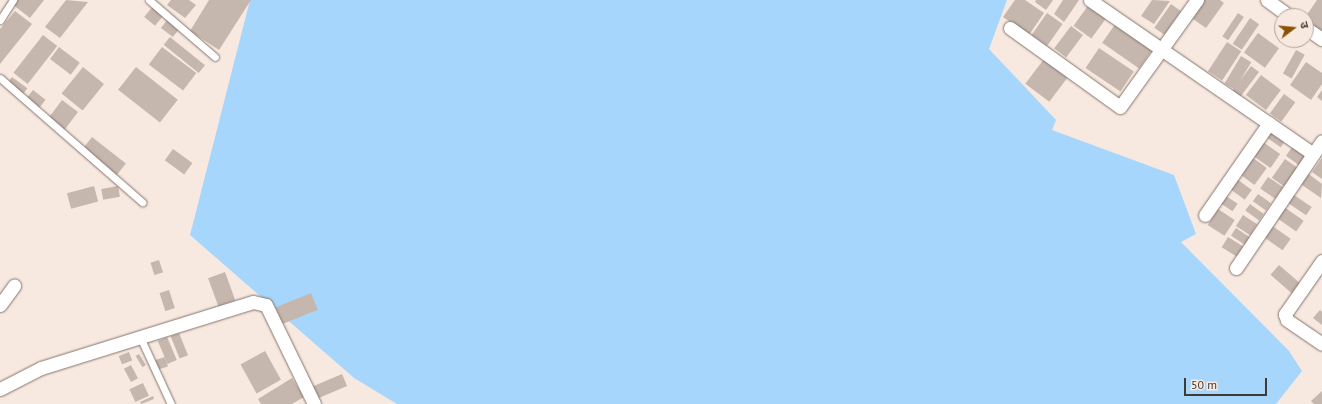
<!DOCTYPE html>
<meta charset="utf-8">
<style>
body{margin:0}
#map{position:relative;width:1322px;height:404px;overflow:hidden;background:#f8e9e0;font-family:"PT Sans","Noto Sans Devanagari",sans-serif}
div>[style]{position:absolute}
.water>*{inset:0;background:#a7d6fc}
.building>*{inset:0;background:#c6b7ae;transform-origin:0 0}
.roads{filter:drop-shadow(0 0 1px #83756d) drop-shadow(0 0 1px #83756d)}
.lane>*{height:7px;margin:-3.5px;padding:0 3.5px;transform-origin:3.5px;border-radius:3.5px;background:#fff}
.street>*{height:13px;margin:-6.5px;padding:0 6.5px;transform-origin:6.5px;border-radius:6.5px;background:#fff}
span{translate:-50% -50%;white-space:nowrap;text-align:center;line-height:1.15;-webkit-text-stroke:4px #f8e9e0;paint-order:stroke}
.north{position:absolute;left:1274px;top:8px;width:40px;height:40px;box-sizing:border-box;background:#f8e9e0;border:1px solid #aea39c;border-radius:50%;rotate:74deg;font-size:11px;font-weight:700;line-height:16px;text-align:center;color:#403a36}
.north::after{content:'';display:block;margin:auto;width:14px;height:18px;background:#895303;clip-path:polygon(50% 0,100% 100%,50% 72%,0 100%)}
.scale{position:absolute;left:1184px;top:378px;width:83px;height:18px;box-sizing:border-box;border:2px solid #403a36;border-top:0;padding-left:5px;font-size:12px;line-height:14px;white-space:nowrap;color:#403a36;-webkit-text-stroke:3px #f8e9e0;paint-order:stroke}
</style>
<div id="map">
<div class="water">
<i style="clip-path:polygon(250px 0,1007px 0,989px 49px,1056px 120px,1052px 130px,1174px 175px,1196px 234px,1181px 242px,1289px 351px,1302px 371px,1276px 404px,397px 404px,354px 378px,190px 235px)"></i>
</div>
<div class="building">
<i style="clip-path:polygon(15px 0,44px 0,30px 18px,12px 4px)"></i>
<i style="clip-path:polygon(66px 0,88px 2px,60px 38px,45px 27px)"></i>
<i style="clip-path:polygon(171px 0,189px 0,196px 5px,185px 18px,167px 5px)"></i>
<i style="clip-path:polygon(209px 0,251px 0,219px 50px,190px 31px)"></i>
<i style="clip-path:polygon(1015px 0,1025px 0,1044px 13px,1029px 35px,1003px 17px)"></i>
<i style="clip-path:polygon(1036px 0,1053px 0,1046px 10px,1035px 2px)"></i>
<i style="clip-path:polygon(1063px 0,1079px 0,1064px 22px,1054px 14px)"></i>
<i style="clip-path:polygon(1152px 0,1170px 1px,1154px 24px,1141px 16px)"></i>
<i style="clip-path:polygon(1202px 0,1220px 0,1224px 3px,1206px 28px,1190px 17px)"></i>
<i style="clip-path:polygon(1317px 0,1322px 0,1322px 33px,1306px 22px,1306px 16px)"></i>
<i style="left:1090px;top:3px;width:22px;height:28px;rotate:36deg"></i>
<i style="left:1171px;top:4px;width:12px;height:29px;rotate:35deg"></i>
<i style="left:153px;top:6px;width:14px;height:14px;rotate:39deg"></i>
<i style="clip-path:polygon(15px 11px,32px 24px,0 64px,0 29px)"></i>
<i style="left:1047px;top:13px;width:19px;height:27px;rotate:35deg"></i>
<i style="left:1238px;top:13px;width:7px;height:28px;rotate:34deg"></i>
<i style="left:1250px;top:18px;width:11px;height:31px;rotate:34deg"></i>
<i style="left:167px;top:20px;width:15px;height:10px;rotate:37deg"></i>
<i style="left:1116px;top:23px;width:45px;height:24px;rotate:35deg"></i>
<i style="left:1071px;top:26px;width:15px;height:28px;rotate:37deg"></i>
<i style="left:1258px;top:33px;width:26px;height:24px;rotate:36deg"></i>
<i style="left:43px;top:35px;width:18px;height:48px;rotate:38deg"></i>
<i style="left:170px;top:37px;width:45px;height:10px;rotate:39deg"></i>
<i style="left:1227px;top:42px;width:17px;height:35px;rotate:33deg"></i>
<i style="left:59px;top:47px;width:26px;height:15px;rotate:37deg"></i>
<i style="left:162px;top:47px;width:43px;height:22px;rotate:37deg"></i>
<i style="left:1099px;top:48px;width:42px;height:24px;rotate:34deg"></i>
<i style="left:1296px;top:50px;width:10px;height:27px;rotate:29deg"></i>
<i style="left:1241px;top:56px;width:12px;height:32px;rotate:31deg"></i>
<i style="left:1044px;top:59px;width:30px;height:31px;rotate:37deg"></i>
<i style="clip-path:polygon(1306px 62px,1322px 73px,1322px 84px,1311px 100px,1290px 85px)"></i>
<i style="left:1251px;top:66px;width:10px;height:34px;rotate:37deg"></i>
<i style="left:83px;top:67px;width:27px;height:34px;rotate:39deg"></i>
<i style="left:136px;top:67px;width:53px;height:29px;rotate:38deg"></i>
<i style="left:1261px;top:75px;width:25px;height:25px;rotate:37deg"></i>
<i style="left:12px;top:77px;width:19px;height:7px;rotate:36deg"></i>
<i style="left:33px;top:90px;width:16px;height:13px;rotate:38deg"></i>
<i style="clip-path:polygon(1322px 90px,1322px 101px,1317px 97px)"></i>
<i style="left:1284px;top:94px;width:14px;height:24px;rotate:36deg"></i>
<i style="left:62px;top:100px;width:20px;height:24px;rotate:37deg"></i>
<i style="left:1272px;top:128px;width:18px;height:11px;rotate:34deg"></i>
<i style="left:92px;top:137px;width:43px;height:15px;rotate:38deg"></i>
<i style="left:1263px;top:142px;width:21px;height:17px;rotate:35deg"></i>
<i style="left:1293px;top:146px;width:17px;height:12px;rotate:36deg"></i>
<i style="left:173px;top:149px;width:24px;height:14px;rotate:36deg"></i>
<i style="left:1249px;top:155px;width:22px;height:21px;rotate:36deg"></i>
<i style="clip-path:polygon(1322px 158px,1322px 179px,1312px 172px)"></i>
<i style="left:1285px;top:159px;width:16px;height:23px;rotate:35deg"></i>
<i style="clip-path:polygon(1306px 172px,1322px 184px,1321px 198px,1299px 183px)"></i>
<i style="left:1234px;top:177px;width:22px;height:12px;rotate:36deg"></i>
<i style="left:1268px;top:177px;width:18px;height:14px;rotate:34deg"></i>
<i style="left:94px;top:186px;width:16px;height:28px;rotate:75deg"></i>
<i style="left:118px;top:186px;width:11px;height:17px;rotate:80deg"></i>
<i style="left:1291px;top:193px;width:25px;height:10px;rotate:34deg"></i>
<i style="left:1258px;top:194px;width:16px;height:9px;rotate:35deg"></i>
<i style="left:1226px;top:196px;width:14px;height:9px;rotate:34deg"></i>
<i style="left:1250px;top:204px;width:17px;height:8px;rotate:36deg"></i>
<i style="left:1284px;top:207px;width:24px;height:13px;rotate:35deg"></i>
<i style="left:1218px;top:209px;width:20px;height:19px;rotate:33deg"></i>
<i style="left:1243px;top:215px;width:17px;height:13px;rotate:33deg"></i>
<i style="left:1271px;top:225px;width:24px;height:14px;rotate:35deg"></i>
<i style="left:1236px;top:228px;width:18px;height:9px;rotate:34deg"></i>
<i style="left:1228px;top:237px;width:19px;height:12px;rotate:32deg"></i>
<i style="left:159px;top:260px;width:13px;height:9px;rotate:72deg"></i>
<i style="left:1279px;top:265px;width:28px;height:13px;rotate:41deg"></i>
<i style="left:225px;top:272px;width:30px;height:18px;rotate:70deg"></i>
<i style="left:169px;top:290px;width:19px;height:10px;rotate:72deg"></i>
<i style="left:311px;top:293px;width:18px;height:38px;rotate:68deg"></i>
<i style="clip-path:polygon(1320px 310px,1322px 312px,1322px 325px,1313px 318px)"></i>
<i style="left:179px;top:333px;width:24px;height:9px;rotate:68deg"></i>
<i style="left:167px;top:337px;width:25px;height:10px;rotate:67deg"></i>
<i style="left:265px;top:351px;width:33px;height:28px;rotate:61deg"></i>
<i style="left:129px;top:352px;width:9px;height:11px;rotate:69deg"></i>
<i style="left:139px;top:354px;width:13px;height:4px;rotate:58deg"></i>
<i style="left:165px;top:357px;width:10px;height:13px;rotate:73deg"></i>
<i style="left:131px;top:365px;width:15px;height:8px;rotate:62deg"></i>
<i style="left:342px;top:374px;width:13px;height:32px;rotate:67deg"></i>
<i style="clip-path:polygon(292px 378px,304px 397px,292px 404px,261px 404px,258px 399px)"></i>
<i style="left:143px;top:383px;width:14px;height:15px;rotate:65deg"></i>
<i style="clip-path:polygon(1322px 391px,1322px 404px,1314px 404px,1311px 401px)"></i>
<i style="clip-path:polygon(153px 396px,154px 399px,141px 404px,140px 402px)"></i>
</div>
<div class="roads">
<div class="lane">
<i style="left:149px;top:0;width:87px;rotate:40.8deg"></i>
<i style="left:0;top:20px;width:24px;rotate:-57deg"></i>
<i style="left:0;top:78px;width:189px;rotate:41.1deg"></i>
<i style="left:140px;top:337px;width:74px;rotate:65.2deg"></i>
</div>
<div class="street">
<i style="left:1090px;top:0;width:271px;rotate:34.6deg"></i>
<i style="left:1267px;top:0;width:27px;rotate:36deg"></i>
<i style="left:1010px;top:28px;width:135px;rotate:35.7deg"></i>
<i style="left:1120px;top:107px;width:132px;rotate:-54.3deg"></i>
<i style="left:1306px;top:28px;width:19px;rotate:35deg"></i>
<i style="left:1205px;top:215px;width:112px;rotate:-55.2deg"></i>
<i style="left:1322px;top:261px;width:65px;rotate:124.9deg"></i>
<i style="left:1285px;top:314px;width:6px;rotate:72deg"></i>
<i style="left:1287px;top:320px;width:42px;rotate:34.4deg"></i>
<i style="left:1236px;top:268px;width:153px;rotate:-55.9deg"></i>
<i style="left:0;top:305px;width:24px;rotate:-54deg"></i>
<i style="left:0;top:389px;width:46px;rotate:-27.1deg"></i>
<i style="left:41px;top:368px;width:222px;rotate:-17.3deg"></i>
<i style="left:253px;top:302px;width:13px;rotate:13deg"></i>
<i style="left:266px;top:305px;width:110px;rotate:64.1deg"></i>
</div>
</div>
<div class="north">उ</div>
<div class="scale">50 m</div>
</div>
